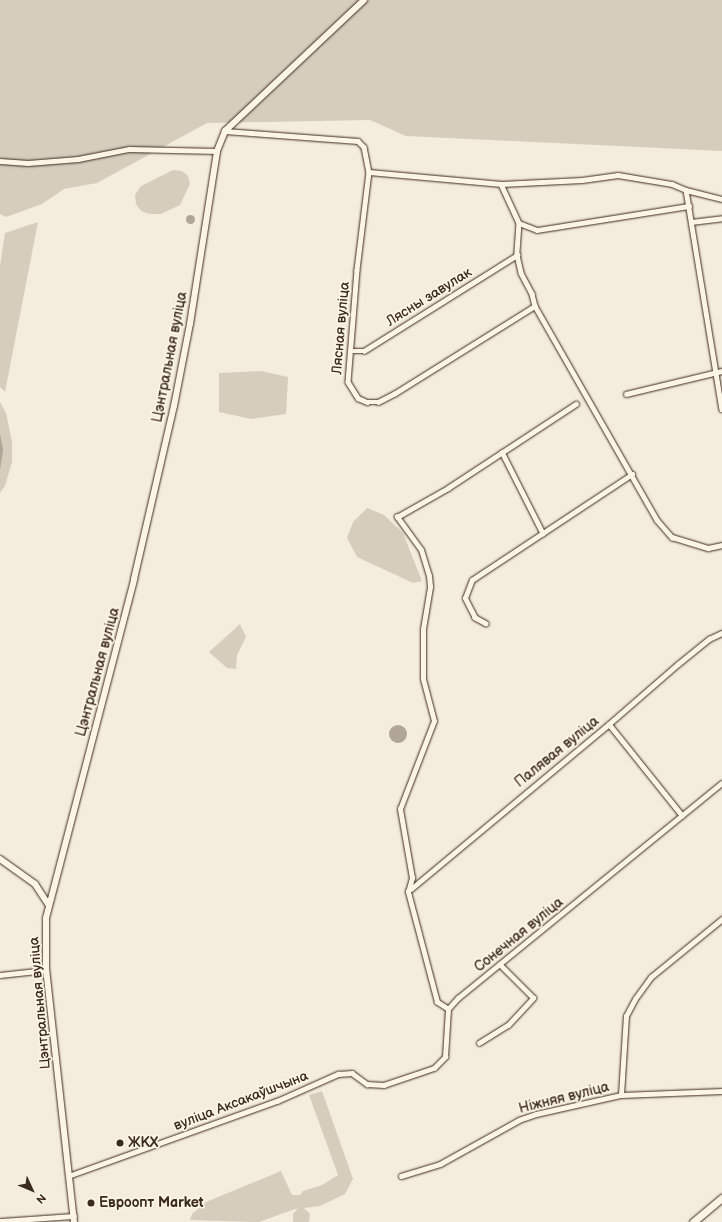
<!DOCTYPE html>
<meta charset="utf-8">
<style>
body{margin:0}
#map{position:relative;width:722px;height:1222px;overflow:hidden;background:#f4eddd;font-family:"Balsamiq Sans",sans-serif}
div>[style]{position:absolute}
.green>*{inset:0;background:#d6cdbd}
.water>*{inset:0;background:#b0a596}
.round{border-radius:50%}
.roads{filter:drop-shadow(0 0 1px #3b2a1e) drop-shadow(0 0 1px #3b2a1e)}
.minor>*{height:4.5px;margin:-2.25px;padding:0 2.25px;transform-origin:2.25px;border-radius:2.25px;background:#fcf5e5}
.tertiary>*{height:6px;margin:-3px;padding:0 3px;transform-origin:3px;border-radius:3px;background:#fcf5e5}
.secondary>*{height:7px;margin:-3.5px;padding:0 3.5px;transform-origin:3.5px;border-radius:3.5px;background:#fcf5e5}
.dots>*{width:11px;height:11px;translate:-50% -50%;box-sizing:border-box;border:2px solid #fcf5e5;border-radius:50%}
span{translate:-50% -50%;white-space:nowrap;text-align:center;line-height:1.15;-webkit-text-stroke:3.5px #fcf5e5;paint-order:stroke}
.street-label{font-size:14px;color:#3b2a1e}
.poi-label{font-size:14px;color:#3b2a1e;font-weight:700}
.left{translate:0 -50%;text-align:left}
.north{position:absolute;left:12px;top:1170px;width:40px;height:40px;-webkit-text-stroke:3px #fcf5e5;paint-order:stroke;rotate:134deg;font-size:11px;font-weight:700;line-height:16px;text-align:center;color:#3b2a1e}
.north::after{content:'';display:block;margin:auto;width:14px;height:18px;background:#3b2a1e;clip-path:polygon(50% 0,100% 100%,50% 72%,0 100%)}
</style>
<div id="map">
<div class="green">
<i style="clip-path:polygon(0 0,722px 0,722px 151px,406px 136px,370px 120px,207px 123px,97px 183px,64px 189px,42px 204px,6px 217px,0 214px)"></i>
<i style="clip-path:polygon(173px 170px,182px 171px,188px 176px,190px 184px,180px 205px,161px 214px,149px 214px,141px 211px,136px 204px,135px 195px,141px 186px)"></i>
<i style="clip-path:polygon(38px 222px,5px 392px,0 387px,0 266px,5px 233px)"></i>
<i style="clip-path:polygon(261px 371px,288px 377px,286px 414px,251px 419px,219px 412px,219px 373px)"></i>
<i style="clip-path:polygon(0 402px,6px 413px,12px 442px,12px 462px,5px 486px,0 493px)"></i>
<i style="clip-path:polygon(367px 508px,384px 515px,403px 533px,422px 581px,413px 583px,357px 557px,347px 538px,353px 522px)"></i>
<i style="clip-path:polygon(240px 624px,246px 637px,237px 655px,236px 669px,227px 668px,209px 652px)"></i>
<i style="clip-path:polygon(322px 1091px,353px 1179px,345px 1194px,320px 1206px,304px 1208px,310px 1214px,309px 1222px,293px 1222px,293px 1214px,298px 1208px,259px 1222px,190px 1220px,192px 1214px,206px 1202px,281px 1171px,292px 1195px,300px 1195px,303px 1191px,322px 1185px,338px 1175px,309px 1095px)"></i>
</div>
<div class="water">
<i class="round" style="left:185.5px;top:214.5px;width:9px;height:9px"></i>
<i style="clip-path:polygon(0 434px,3px 450px,0 470px)"></i>
<i class="round" style="left:389px;top:725px;width:18px;height:18px"></i>
</div>
<div class="roads">
<div class="minor">
<i style="left:225px;top:131px;width:133px;rotate:4.3deg"></i>
<i style="left:358px;top:141px;width:8px;rotate:45deg"></i>
<i style="left:364px;top:147px;width:25px;rotate:79deg"></i>
<i style="left:369px;top:172px;width:99px;rotate:97deg"></i>
<i style="left:357px;top:270px;width:112px;rotate:94.6deg"></i>
<i style="left:348px;top:382px;width:19px;rotate:58deg"></i>
<i style="left:358px;top:398px;width:10px;rotate:24deg"></i>
<i style="left:367px;top:402px;width:11px"></i>
<i style="left:378px;top:402px;width:18px;rotate:-27deg"></i>
<i style="left:394px;top:394px;width:166px;rotate:-32deg"></i>
<i style="left:0;top:161px;width:28px;rotate:4deg"></i>
<i style="left:28px;top:163px;width:50px;rotate:-4.6deg"></i>
<i style="left:78px;top:159px;width:52px;rotate:-11.1deg"></i>
<i style="left:129px;top:149px;width:88px;rotate:1.3deg"></i>
<i style="left:369px;top:172px;width:133px;rotate:5.2deg"></i>
<i style="left:501px;top:184px;width:81px;rotate:-2.8deg"></i>
<i style="left:582px;top:180px;width:36px;rotate:-8deg"></i>
<i style="left:618px;top:175px;width:55px;rotate:9.5deg"></i>
<i style="left:672px;top:184px;width:15px;rotate:23deg"></i>
<i style="left:686px;top:190px;width:37px;rotate:14deg"></i>
<i style="left:501px;top:184px;width:43px;rotate:65.2deg"></i>
<i style="left:519px;top:223px;width:32px;rotate:94deg"></i>
<i style="left:517px;top:255px;width:18px;rotate:77deg"></i>
<i style="left:521px;top:273px;width:24px;rotate:62deg"></i>
<i style="left:532px;top:294px;width:12px;rotate:76deg"></i>
<i style="left:535px;top:306px;width:246px;rotate:60.3deg"></i>
<i style="left:657px;top:520px;width:23px;rotate:49deg"></i>
<i style="left:672px;top:537px;width:38px;rotate:17deg"></i>
<i style="left:708px;top:548px;width:14px;rotate:-12deg"></i>
<i style="left:686px;top:190px;width:222px;rotate:80.7deg"></i>
<i style="left:691px;top:222px;width:31px;rotate:-7deg"></i>
<i style="left:519px;top:223px;width:19px;rotate:21deg"></i>
<i style="left:537px;top:230px;width:154px;rotate:-9deg"></i>
<i style="left:351px;top:351px;width:13px"></i>
<i style="left:364px;top:351px;width:181px;rotate:-32.1deg"></i>
<i style="left:626px;top:394px;width:99px;rotate:-13.5deg"></i>
<i style="left:502px;top:452px;width:91px;rotate:63.2deg"></i>
<i style="left:486px;top:624px;width:13px;rotate:-151deg"></i>
<i style="left:475px;top:618px;width:22px;rotate:-117deg"></i>
<i style="left:465px;top:598px;width:19px;rotate:-69deg"></i>
<i style="left:472px;top:580px;width:192px;rotate:-33.5deg"></i>
<i style="left:609px;top:724px;width:117px;rotate:51.3deg"></i>
<i style="left:411px;top:889px;width:258px;rotate:-39.8deg"></i>
<i style="left:609px;top:724px;width:91px;rotate:-41deg"></i>
<i style="left:678px;top:664px;width:40px;rotate:-39deg"></i>
<i style="left:709px;top:639px;width:14px;rotate:-25deg"></i>
<i style="left:0;top:975px;width:46px;rotate:-6.2deg"></i>
<i style="left:448px;top:1009px;width:13px;rotate:-148deg"></i>
<i style="left:437px;top:1002px;width:114px;rotate:-104.8deg"></i>
<i style="left:408px;top:892px;width:15px;rotate:-74deg"></i>
<i style="left:412px;top:878px;width:70px;rotate:-99.9deg"></i>
<i style="left:400px;top:809px;width:94px;rotate:-68.9deg"></i>
<i style="left:434px;top:721px;width:43px;rotate:-104.7deg"></i>
<i style="left:423px;top:679px;width:50px;rotate:-90deg"></i>
<i style="left:423px;top:629px;width:43px;rotate:-80.5deg"></i>
<i style="left:430px;top:587px;width:11px;rotate:-95deg"></i>
<i style="left:429px;top:576px;width:27px;rotate:-107deg"></i>
<i style="left:421px;top:550px;width:41px;rotate:-126deg"></i>
<i style="left:397px;top:517px;width:59px;rotate:-29.6deg"></i>
<i style="left:448px;top:488px;width:153px;rotate:-33.3deg"></i>
<i style="left:479px;top:1043px;width:34px;rotate:-32deg"></i>
<i style="left:508px;top:1025px;width:37px;rotate:-47deg"></i>
<i style="left:533px;top:998px;width:47px;rotate:-135deg"></i>
<i style="left:621px;top:1095px;width:79px;rotate:-86.4deg"></i>
<i style="left:626px;top:1016px;width:19px;rotate:-62deg"></i>
<i style="left:635px;top:999px;width:27px;rotate:-54deg"></i>
<i style="left:651px;top:977px;width:92px;rotate:-39.2deg"></i>
<i style="left:71px;top:1175px;width:219px;rotate:-19.8deg"></i>
<i style="left:277px;top:1101px;width:67px;rotate:-23.9deg"></i>
<i style="left:338px;top:1074px;width:14px;rotate:-4deg"></i>
<i style="left:352px;top:1073px;width:19px;rotate:36deg"></i>
<i style="left:367px;top:1084px;width:17px;rotate:3deg"></i>
<i style="left:384px;top:1085px;width:53px;rotate:-18.8deg"></i>
<i style="left:434px;top:1068px;width:16px;rotate:-45deg"></i>
<i style="left:445px;top:1057px;width:48px;rotate:-86.4deg"></i>
<i style="left:448px;top:1009px;width:15px;rotate:-48deg"></i>
<i style="left:458px;top:998px;width:340px;rotate:-39.2deg"></i>
<i style="left:401px;top:1176px;width:41px;rotate:-17.1deg"></i>
<i style="left:440px;top:1164px;width:90px;rotate:-29.1deg"></i>
<i style="left:519px;top:1120px;width:18px;rotate:-19deg"></i>
<i style="left:536px;top:1114px;width:87px;rotate:-12.6deg"></i>
<i style="left:621px;top:1095px;width:101px;rotate:-2.3deg"></i>
<i style="left:0;top:1221px;width:74px;rotate:-3.9deg"></i>
</div>
<div class="tertiary">
<i style="left:0;top:859px;width:43px;rotate:35.5deg"></i>
<i style="left:35px;top:884px;width:24px;rotate:57deg"></i>
<i style="left:74px;top:1222px;width:254px;rotate:-96.3deg"></i>
<i style="left:46px;top:970px;width:52px;rotate:-90deg"></i>
<i style="left:46px;top:918px;width:350px;rotate:-75.4deg"></i>
<i style="left:134px;top:579px;width:178px;rotate:-77deg"></i>
<i style="left:174px;top:406px;width:84px;rotate:-79deg"></i>
<i style="left:190px;top:324px;width:175px;rotate:-81.1deg"></i>
<i style="left:217px;top:151px;width:22px;rotate:-68deg"></i>
<i style="left:225px;top:131px;width:191px;rotate:-43.3deg"></i>
</div>
<div class="secondary">
<i style="left:693px;top:1222px;width:38px;rotate:-40deg"></i>
</div>
</div>
<div class="dots">
<i style="left:120px;top:1143px;background:#3b2a1e"></i>
<i style="left:91px;top:1203px;background:#3b2a1e"></i>
</div>
<div class="street-label">
<span style="left:429px;top:297px;rotate:-32deg">Лясны завулак</span>
<span style="left:341px;top:328px;rotate:-85deg">Лясная вуліца</span>
<span style="left:170px;top:357px;rotate:-79deg">Цэнтральная вуліца</span>
<span style="left:98px;top:672px;rotate:-75deg">Цэнтральная вуліца</span>
<span style="left:557px;top:752px;rotate:-39deg">Палявая вуліца</span>
<span style="left:519px;top:935px;rotate:-39deg">Сонечная вуліца</span>
<span style="left:40px;top:1003px;rotate:-95deg">Цэнтральная вуліца</span>
<span style="left:564px;top:1098px;rotate:-14deg">Ніжняя вуліца</span>
<span style="left:241px;top:1101px;rotate:-21deg">вуліца Аксакаўшчына</span>
</div>
<div class="poi-label">
<span class="left" style="left:128px;top:1143px">ЖКХ</span>
<span class="left" style="left:99px;top:1203px">Евроопт Market</span>
</div>
<div class="north">N</div>
</div>
